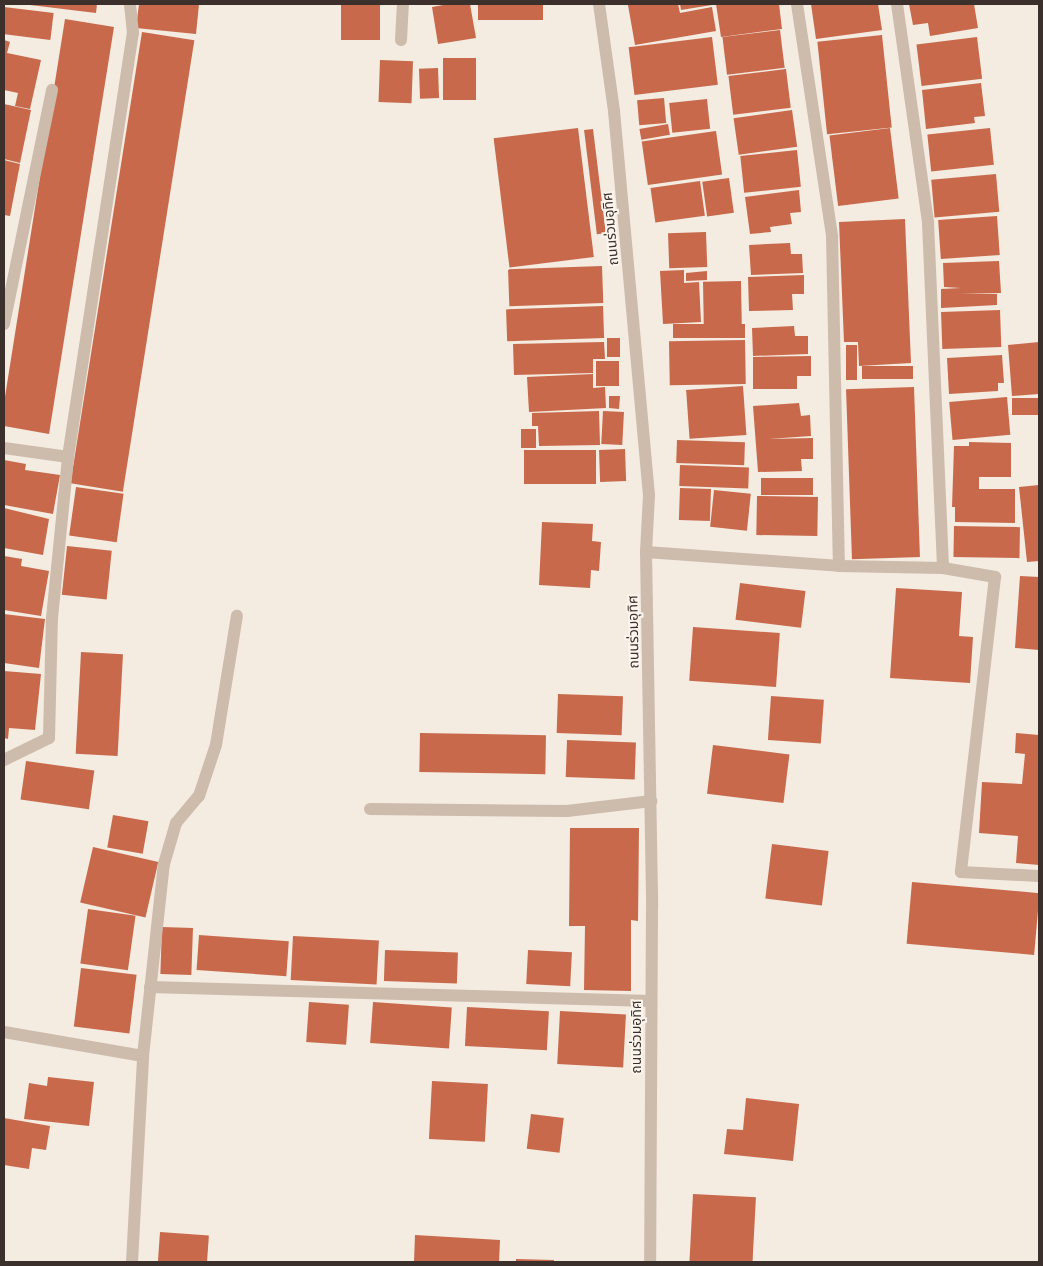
<!DOCTYPE html>
<meta charset="utf-8">
<style>
body{margin:0}
#map{position:relative;width:1043px;height:1266px;overflow:hidden;background:#f4ebe1;font-family:"DejaVu Sans","Noto Sans Thai",sans-serif}
div>[style]{position:absolute}
.building>*{inset:0;background:#c8694b;transform-origin:0 0}
.minor>*{height:12px;margin:-6px;padding:0 6px;transform-origin:6px;border-radius:6px;background:#cdbbac}
span{translate:-50% -50%;white-space:nowrap;text-align:center;line-height:1.15;-webkit-text-stroke:4px #fbf5ee;paint-order:stroke}
.street-label{font-size:14px;color:#3b302b}
.frame{position:absolute;inset:0;border:5px solid #3b302b;pointer-events:none}
</style>
<div id="map">
<div class="building">
<i style="clip-path:polygon(22px 4px,97px 4px,96px 13px)"></i>
<i style="clip-path:polygon(139px 4px,199px 4px,196px 34px,136px 28px)"></i>
<i style="left:341px;top:4px;width:39px;height:36px"></i>
<i style="clip-path:polygon(449px 4px,470px 4px,476px 38px,438px 44px,432px 7px)"></i>
<i style="left:478px;top:4px;width:65px;height:16px"></i>
<i style="clip-path:polygon(678px 4px,680px 13px,712px 7px,716px 31px,635px 45px,628px 5px)"></i>
<i style="clip-path:polygon(680px 4px,712px 4px,712px 5px,681px 10px)"></i>
<i style="clip-path:polygon(716px 4px,779px 4px,782px 29px,721px 37px)"></i>
<i style="clip-path:polygon(811px 4px,878px 4px,882px 30px,816px 39px)"></i>
<i style="clip-path:polygon(909px 4px,974px 4px,978px 28px,930px 36px,928px 23px,913px 25px)"></i>
<i style="left:4px;top:7px;width:50px;height:27px;rotate:7deg"></i>
<i style="clip-path:polygon(65px 19px,114px 27px,49px 434px,4px 426px,4px 403px)"></i>
<i style="left:780px;top:30px;width:38px;height:58px;rotate:83deg"></i>
<i style="left:142px;top:32px;width:53px;height:457px;rotate:9deg"></i>
<i style="left:882px;top:35px;width:93px;height:65px;rotate:84deg"></i>
<i style="left:712px;top:37px;width:48px;height:84px;rotate:83deg"></i>
<i style="left:977px;top:37px;width:42px;height:61px;rotate:83deg"></i>
<i style="clip-path:polygon(4px 40px,10px 42px,7px 53px,41px 60px,30px 109px,15px 106px,18px 93px,4px 90px)"></i>
<i style="left:443px;top:58px;width:33px;height:42px"></i>
<i style="left:380px;top:60px;width:33px;height:42px;rotate:2deg"></i>
<i style="left:438px;top:68px;width:30px;height:19px;rotate:88deg"></i>
<i style="left:786px;top:69px;width:39px;height:58px;rotate:83deg"></i>
<i style="clip-path:polygon(981px 83px,985px 116px,974px 117px,975px 123px,926px 129px,922px 90px)"></i>
<i style="left:664px;top:98px;width:25px;height:27px;rotate:85deg"></i>
<i style="left:707px;top:99px;width:30px;height:38px;rotate:84deg"></i>
<i style="clip-path:polygon(4px 104px,31px 110px,20px 163px,4px 159px)"></i>
<i style="left:792px;top:110px;width:37px;height:59px;rotate:82deg"></i>
<i style="left:668px;top:124px;width:11px;height:29px;rotate:80deg"></i>
<i style="left:578px;top:128px;width:130px;height:85px;rotate:83deg"></i>
<i style="left:890px;top:128px;width:71px;height:61px;rotate:83deg"></i>
<i style="left:990px;top:128px;width:37px;height:63px;rotate:84deg"></i>
<i style="left:593px;top:129px;width:105px;height:9px;rotate:83deg"></i>
<i style="left:716px;top:131px;width:44px;height:75px;rotate:82deg"></i>
<i style="left:797px;top:150px;width:37px;height:57px;rotate:84deg"></i>
<i style="clip-path:polygon(4px 160px,20px 164px,10px 216px,4px 215px)"></i>
<i style="left:996px;top:174px;width:38px;height:65px;rotate:85deg"></i>
<i style="left:729px;top:178px;width:35px;height:27px;rotate:82deg"></i>
<i style="left:700px;top:181px;width:35px;height:50px;rotate:82deg"></i>
<i style="clip-path:polygon(799px 190px,801px 212px,790px 213px,792px 224px,770px 227px,771px 232px,750px 234px,745px 197px)"></i>
<i style="left:997px;top:216px;width:39px;height:59px;rotate:86deg"></i>
<i style="clip-path:polygon(905px 219px,911px 363px,859px 366px,858px 342px,844px 342px,839px 222px)"></i>
<i style="left:706px;top:232px;width:35px;height:38px;rotate:88deg"></i>
<i style="clip-path:polygon(790px 243px,791px 254px,802px 254px,803px 273px,751px 275px,749px 245px)"></i>
<i style="clip-path:polygon(999px 261px,1001px 293px,960px 294px,997px 294px,997px 305px,941px 308px,941px 289px,961px 288px,944px 287px,943px 263px)"></i>
<i style="left:602px;top:266px;width:37px;height:94px;rotate:88deg"></i>
<i style="clip-path:polygon(684px 270px,684px 283px,699px 282px,701px 322px,663px 324px,660px 271px)"></i>
<i style="clip-path:polygon(707px 271px,707px 280px,686px 281px,686px 273px)"></i>
<i style="clip-path:polygon(804px 275px,804px 294px,792px 294px,793px 310px,749px 311px,748px 277px)"></i>
<i style="left:741px;top:281px;width:43px;height:38px;rotate:89deg"></i>
<i style="left:603px;top:306px;width:32px;height:97px;rotate:88deg"></i>
<i style="left:1000px;top:310px;width:37px;height:59px;rotate:88deg"></i>
<i style="left:745px;top:324px;width:14px;height:72px;rotate:90deg"></i>
<i style="clip-path:polygon(794px 326px,795px 336px,808px 336px,808px 354px,753px 356px,752px 328px)"></i>
<i style="left:607px;top:338px;width:13px;height:19px"></i>
<i style="left:745px;top:340px;width:44px;height:76px;rotate:89deg"></i>
<i style="clip-path:polygon(604px 342px,605px 359px,593px 359px,593px 373px,514px 375px,513px 344px)"></i>
<i style="clip-path:polygon(1039px 342px,1039px 394px,1012px 396px,1008px 345px)"></i>
<i style="left:846px;top:345px;width:11px;height:35px"></i>
<i style="clip-path:polygon(1002px 355px,1004px 383px,998px 383px,998px 391px,949px 394px,947px 358px)"></i>
<i style="clip-path:polygon(811px 356px,811px 376px,797px 376px,797px 389px,753px 389px,753px 357px)"></i>
<i style="left:596px;top:361px;width:23px;height:25px"></i>
<i style="left:913px;top:366px;width:13px;height:51px;rotate:90deg"></i>
<i style="clip-path:polygon(593px 374px,593px 388px,605px 387px,606px 408px,529px 412px,527px 377px)"></i>
<i style="left:743px;top:386px;width:49px;height:57px;rotate:86deg"></i>
<i style="left:914px;top:387px;width:170px;height:68px;rotate:88deg"></i>
<i style="clip-path:polygon(609px 396px,620px 396px,619px 409px,609px 408px)"></i>
<i style="left:1007px;top:397px;width:38px;height:58px;rotate:85deg"></i>
<i style="left:1039px;top:398px;width:17px;height:27px;rotate:90deg"></i>
<i style="clip-path:polygon(799px 403px,801px 416px,810px 415px,811px 436px,768px 439px,813px 438px,813px 459px,801px 459px,802px 471px,758px 472px,753px 406px)"></i>
<i style="clip-path:polygon(599px 411px,600px 445px,539px 446px,538px 426px,532px 426px,532px 413px)"></i>
<i style="left:603px;top:411px;width:21px;height:33px;rotate:3deg"></i>
<i style="left:521px;top:429px;width:15px;height:19px"></i>
<i style="left:677px;top:440px;width:68px;height:23px;rotate:2deg"></i>
<i style="clip-path:polygon(969px 442px,1011px 443px,1011px 477px,979px 477px,979px 489px,1015px 489px,1015px 523px,955px 522px,955px 507px,952px 507px,954px 446px,969px 446px)"></i>
<i style="left:625px;top:449px;width:32px;height:26px;rotate:88deg"></i>
<i style="left:596px;top:450px;width:34px;height:72px;rotate:90deg"></i>
<i style="clip-path:polygon(4px 460px,26px 464px,25px 470px,60px 475px,53px 514px,4px 505px)"></i>
<i style="left:680px;top:465px;width:69px;height:21px;rotate:2deg"></i>
<i style="left:761px;top:478px;width:52px;height:17px"></i>
<i style="clip-path:polygon(1039px 485px,1039px 561px,1027px 562px,1019px 487px)"></i>
<i style="left:76px;top:487px;width:48px;height:49px;rotate:8deg"></i>
<i style="left:680px;top:488px;width:31px;height:32px;rotate:2deg"></i>
<i style="left:714px;top:490px;width:37px;height:37px;rotate:6deg"></i>
<i style="left:757px;top:496px;width:61px;height:39px;rotate:1deg"></i>
<i style="clip-path:polygon(4px 508px,49px 519px,43px 555px,4px 548px)"></i>
<i style="clip-path:polygon(542px 522px,593px 524px,592px 541px,601px 542px,599px 571px,591px 570px,590px 588px,539px 585px)"></i>
<i style="left:954px;top:526px;width:66px;height:31px;rotate:1deg"></i>
<i style="left:67px;top:546px;width:45px;height:49px;rotate:6deg"></i>
<i style="clip-path:polygon(4px 556px,22px 559px,21px 566px,49px 571px,41px 616px,4px 610px)"></i>
<i style="clip-path:polygon(1020px 576px,1039px 577px,1039px 650px,1015px 648px)"></i>
<i style="left:740px;top:583px;width:66px;height:37px;rotate:7deg"></i>
<i style="clip-path:polygon(896px 588px,962px 592px,959px 636px,973px 637px,970px 683px,890px 678px)"></i>
<i style="clip-path:polygon(4px 614px,45px 619px,39px 668px,4px 663px)"></i>
<i style="left:693px;top:627px;width:87px;height:54px;rotate:4deg"></i>
<i style="left:81px;top:652px;width:42px;height:102px;rotate:3deg"></i>
<i style="clip-path:polygon(4px 671px,41px 674px,35px 730px,9px 728px,8px 739px,4px 738px)"></i>
<i style="left:558px;top:694px;width:65px;height:39px;rotate:2deg"></i>
<i style="left:771px;top:696px;width:53px;height:44px;rotate:4deg"></i>
<i style="left:420px;top:733px;width:126px;height:39px;rotate:1deg"></i>
<i style="clip-path:polygon(1016px 733px,1039px 735px,1039px 865px,1016px 863px,1018px 836px,979px 833px,982px 782px,1022px 784px,1025px 754px,1015px 753px)"></i>
<i style="left:567px;top:740px;width:69px;height:37px;rotate:2deg"></i>
<i style="left:713px;top:745px;width:77px;height:49px;rotate:7deg"></i>
<i style="left:26px;top:761px;width:69px;height:39px;rotate:8deg"></i>
<i style="left:113px;top:815px;width:36px;height:33px;rotate:10deg"></i>
<i style="clip-path:polygon(570px 828px,639px 828px,638px 921px,631px 920px,631px 991px,584px 990px,585px 926px,569px 926px)"></i>
<i style="left:772px;top:844px;width:57px;height:55px;rotate:7deg"></i>
<i style="left:93px;top:847px;width:67px;height:57px;rotate:13deg"></i>
<i style="left:912px;top:882px;width:128px;height:62px;rotate:5deg"></i>
<i style="left:88px;top:909px;width:48px;height:55px;rotate:8deg"></i>
<i style="left:162px;top:927px;width:31px;height:47px;rotate:2deg"></i>
<i style="left:199px;top:935px;width:90px;height:35px;rotate:4deg"></i>
<i style="left:293px;top:936px;width:86px;height:44px;rotate:3deg"></i>
<i style="left:385px;top:950px;width:73px;height:31px;rotate:2deg"></i>
<i style="left:528px;top:950px;width:44px;height:34px;rotate:3deg"></i>
<i style="left:81px;top:968px;width:56px;height:59px;rotate:7deg"></i>
<i style="left:309px;top:1002px;width:40px;height:40px;rotate:4deg"></i>
<i style="left:373px;top:1002px;width:79px;height:41px;rotate:4deg"></i>
<i style="left:467px;top:1007px;width:82px;height:39px;rotate:3deg"></i>
<i style="left:560px;top:1011px;width:66px;height:53px;rotate:3deg"></i>
<i style="clip-path:polygon(48px 1077px,94px 1082px,89px 1126px,24px 1119px,29px 1083px,47px 1086px)"></i>
<i style="left:432px;top:1081px;width:56px;height:58px;rotate:3deg"></i>
<i style="clip-path:polygon(746px 1098px,799px 1104px,793px 1161px,724px 1154px,727px 1129px,743px 1130px)"></i>
<i style="left:531px;top:1114px;width:33px;height:35px;rotate:7deg"></i>
<i style="clip-path:polygon(4px 1118px,50px 1126px,46px 1150px,32px 1148px,29px 1169px,4px 1165px)"></i>
<i style="left:693px;top:1194px;width:63px;height:67px;rotate:3deg"></i>
<i style="left:160px;top:1232px;width:49px;height:30px;rotate:4deg"></i>
<i style="clip-path:polygon(415px 1235px,500px 1240px,499px 1262px,414px 1262px)"></i>
<i style="clip-path:polygon(516px 1259px,554px 1260px,554px 1262px,516px 1262px)"></i>
</div>
<div class="minor">
<i style="left:599px;top:4px;width:108px;rotate:82deg"></i>
<i style="left:614px;top:111px;width:386px;rotate:84.8deg"></i>
<i style="left:649px;top:495px;width:57px;rotate:93deg"></i>
<i style="left:646px;top:552px;width:355px;rotate:89deg"></i>
<i style="left:652px;top:907px;width:355px;rotate:90.3deg"></i>
<i style="left:797px;top:4px;width:235px;rotate:81.4deg"></i>
<i style="left:832px;top:236px;width:330px;rotate:88.8deg"></i>
<i style="left:897px;top:4px;width:221px;rotate:81.9deg"></i>
<i style="left:928px;top:223px;width:345px;rotate:87.5deg"></i>
<i style="left:401px;top:40px;width:36px;rotate:-87deg"></i>
<i style="left:4px;top:324px;width:239px;rotate:-78.4deg"></i>
<i style="left:4px;top:448px;width:65px;rotate:8deg"></i>
<i style="left:646px;top:552px;width:194px;rotate:4.1deg"></i>
<i style="left:839px;top:566px;width:104px;rotate:1.1deg"></i>
<i style="left:943px;top:568px;width:53px;rotate:9.8deg"></i>
<i style="left:995px;top:577px;width:297px;rotate:96.6deg"></i>
<i style="left:961px;top:872px;width:78px;rotate:2.9deg"></i>
<i style="left:4px;top:760px;width:50px;rotate:-26.1deg"></i>
<i style="left:49px;top:738px;width:120px;rotate:-88.6deg"></i>
<i style="left:52px;top:618px;width:162px;rotate:-84.3deg"></i>
<i style="left:68px;top:457px;width:429px;rotate:-81.3deg"></i>
<i style="left:133px;top:33px;width:29px;rotate:-96deg"></i>
<i style="left:370px;top:809px;width:197px;rotate:0.6deg"></i>
<i style="left:567px;top:811px;width:85px;rotate:-6.8deg"></i>
<i style="left:150px;top:987px;width:501px;rotate:1.6deg"></i>
<i style="left:4px;top:1032px;width:141px;rotate:9.8deg"></i>
<i style="left:132px;top:1262px;width:206px;rotate:-86.9deg"></i>
<i style="left:143px;top:1056px;width:193px;rotate:-83.8deg"></i>
<i style="left:164px;top:864px;width:43px;rotate:-73.7deg"></i>
<i style="left:176px;top:823px;width:35px;rotate:-50deg"></i>
<i style="left:199px;top:796px;width:54px;rotate:-71.6deg"></i>
<i style="left:216px;top:745px;width:131px;rotate:-80.8deg"></i>
</div>
<div class="street-label">
<span style="left:610px;top:229px;rotate:-95deg">ถนนร่วมอุทิศ</span>
<span style="left:633px;top:632px;rotate:-91deg">ถนนร่วมอุทิศ</span>
<span style="left:636px;top:1037px;rotate:-90deg">ถนนร่วมอุทิศ</span>
</div>
<div class="frame"></div>
</div>
